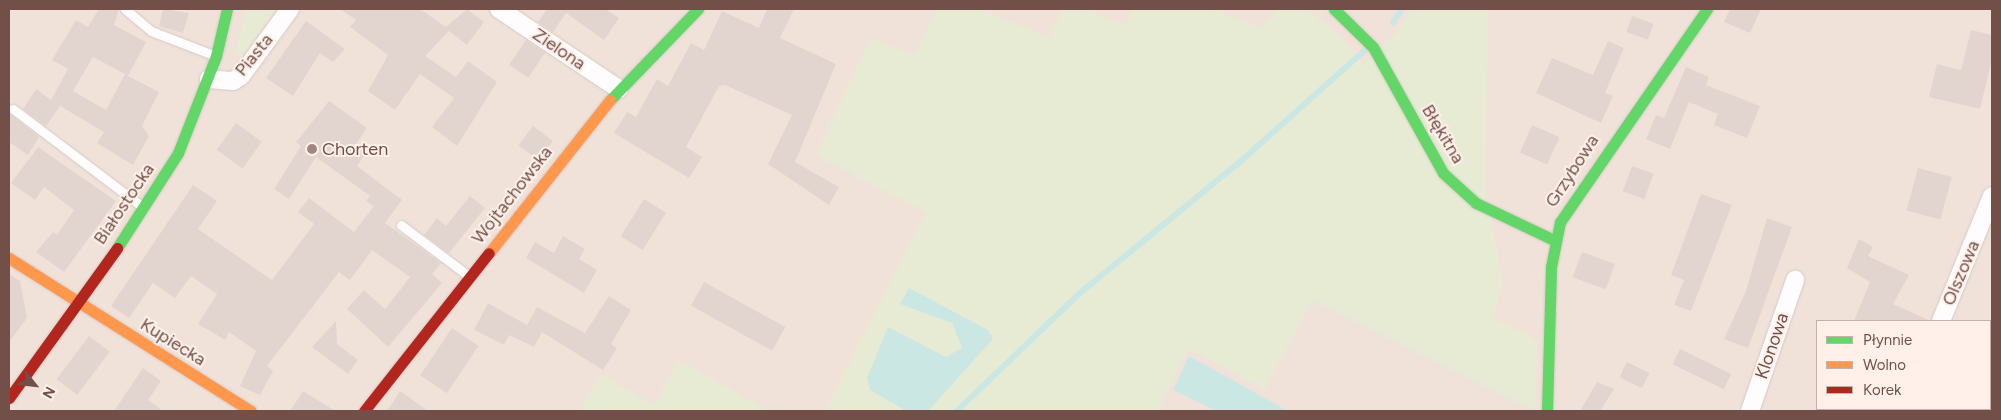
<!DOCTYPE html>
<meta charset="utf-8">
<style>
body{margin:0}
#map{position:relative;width:2001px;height:420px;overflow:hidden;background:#f6eee9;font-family:Figtree,sans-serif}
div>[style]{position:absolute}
.residential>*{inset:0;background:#f1e2d9}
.green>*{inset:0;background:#e7ebd4}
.water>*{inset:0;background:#cbe7e3}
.stream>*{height:5.5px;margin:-2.75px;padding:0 2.75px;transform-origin:2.75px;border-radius:2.75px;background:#cbe7e3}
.building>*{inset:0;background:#e2d5d0;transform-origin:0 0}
.roads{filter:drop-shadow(0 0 1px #d4c9c6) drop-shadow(0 0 1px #d4c9c6)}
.lane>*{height:9px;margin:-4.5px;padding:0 4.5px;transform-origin:4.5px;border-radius:4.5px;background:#fefcfc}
.street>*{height:18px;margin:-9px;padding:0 9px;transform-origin:9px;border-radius:9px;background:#fefcfc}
.fast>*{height:11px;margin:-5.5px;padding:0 5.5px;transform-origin:5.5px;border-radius:5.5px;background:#63d668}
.slow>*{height:11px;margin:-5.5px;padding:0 5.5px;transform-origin:5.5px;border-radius:5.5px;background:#ff974d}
.jam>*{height:11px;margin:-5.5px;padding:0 5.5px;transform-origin:5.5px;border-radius:5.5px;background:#b3261e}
.dots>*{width:14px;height:14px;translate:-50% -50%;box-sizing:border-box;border:2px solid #fff1e9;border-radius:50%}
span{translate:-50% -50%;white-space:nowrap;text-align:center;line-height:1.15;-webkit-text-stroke:4px #fff1e9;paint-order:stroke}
.street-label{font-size:18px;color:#734f4a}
.poi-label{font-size:18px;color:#734f4a}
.left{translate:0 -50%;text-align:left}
.frame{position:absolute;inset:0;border:10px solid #734f4a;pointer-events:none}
.legend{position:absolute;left:1816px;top:320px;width:175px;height:90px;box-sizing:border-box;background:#fff1e9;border:1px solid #c7b0a9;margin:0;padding:6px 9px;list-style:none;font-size:15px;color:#734f4a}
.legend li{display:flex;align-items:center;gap:10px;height:25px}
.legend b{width:25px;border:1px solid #c7b0a9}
.north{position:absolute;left:10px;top:360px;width:50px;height:50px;-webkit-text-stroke:4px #fff1e9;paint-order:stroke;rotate:119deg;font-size:14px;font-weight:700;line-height:20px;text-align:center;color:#734f4a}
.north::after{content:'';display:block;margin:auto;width:18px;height:22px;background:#734f4a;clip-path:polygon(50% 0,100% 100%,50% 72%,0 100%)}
</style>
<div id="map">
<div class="residential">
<i style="clip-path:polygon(evenodd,9px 9px,1992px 9px,1992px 411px,9px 411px,9px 9px,1817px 321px,1990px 321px,1990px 409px,1817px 409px,1817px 321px)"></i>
</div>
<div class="green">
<i style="clip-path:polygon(246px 9px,275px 9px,241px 56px,235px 53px)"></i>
<i style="clip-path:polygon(937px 9px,979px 9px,1049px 38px,1062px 9px,1082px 9px,1125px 25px,1133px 9px,1212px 9px,1259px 28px,1278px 9px,1307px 9px,1344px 40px,1363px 64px,1396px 33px,1411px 9px,1488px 9px,1485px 189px,1503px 283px,1492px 318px,1537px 340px,1535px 411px,1313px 300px,1265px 389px,1188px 349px,1158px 411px,825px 411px,926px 212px,816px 155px,870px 38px,914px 55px)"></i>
<i style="clip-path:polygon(679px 360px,769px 411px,580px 411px,600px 375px,654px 405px)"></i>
</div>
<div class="water">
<i style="clip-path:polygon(909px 288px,988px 330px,993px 339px,928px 411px,906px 411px,870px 390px,867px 378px,888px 327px,946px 357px,962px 348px,952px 323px,900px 304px)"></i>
<i style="clip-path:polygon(1189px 356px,1288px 411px,1217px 411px,1173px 390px)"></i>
</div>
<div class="stream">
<i style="left:1393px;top:23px;width:17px;rotate:-57deg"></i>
<i style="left:957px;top:411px;width:169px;rotate:-43.8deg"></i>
<i style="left:1079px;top:294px;width:210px;rotate:-39.4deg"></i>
<i style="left:1241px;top:161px;width:166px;rotate:-41.8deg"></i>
</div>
<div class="building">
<i style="clip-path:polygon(evenodd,99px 9px,119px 9px,114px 25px,146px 42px,128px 76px,159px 92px,142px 126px,149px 136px,133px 165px,97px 143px,104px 132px,60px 106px,46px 126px,23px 109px,36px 89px,51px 100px,68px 69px,52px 60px,76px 20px,88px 27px,99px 9px,93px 57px,125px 74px,106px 110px,73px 91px,93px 57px)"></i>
<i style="clip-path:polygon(163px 9px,189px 13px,183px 33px,159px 26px)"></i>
<i style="clip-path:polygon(340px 9px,420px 9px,446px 27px,467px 9px,484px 22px,467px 45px,449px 31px,425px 56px,456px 77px,468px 61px,497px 82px,457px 146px,432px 127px,454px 98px,420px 74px,395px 110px,368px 91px,388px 55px,350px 27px,356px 20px)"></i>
<i style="clip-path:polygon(547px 9px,605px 9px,619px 18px,604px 40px,566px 13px,553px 32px,538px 22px)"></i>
<i style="clip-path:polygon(767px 9px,794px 9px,780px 38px,836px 64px,795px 162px,839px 187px,829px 205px,768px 164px,792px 115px,725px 85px,719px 86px,686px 147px,702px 157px,689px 178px,614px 133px,627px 112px,636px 117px,657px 79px,668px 86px,691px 43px,704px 50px,722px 11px,759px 28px)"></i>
<i style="clip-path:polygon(1730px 9px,1761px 9px,1750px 33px,1724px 22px)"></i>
<i style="left:1632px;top:16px;width:23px;height:17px;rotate:20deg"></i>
<i style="clip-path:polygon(306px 21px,345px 49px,333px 62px,320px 53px,293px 96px,266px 78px)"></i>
<i style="clip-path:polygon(1971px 30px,1992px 35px,1992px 59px,1980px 109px,1929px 97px,1937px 64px,1961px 70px)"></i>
<i style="left:526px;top:40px;width:23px;height:30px;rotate:34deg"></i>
<i style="clip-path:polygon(1608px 41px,1624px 48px,1605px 93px,1613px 96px,1601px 123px,1536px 93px,1552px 58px,1593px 75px)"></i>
<i style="clip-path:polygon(1686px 67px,1709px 77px,1706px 85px,1760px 106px,1747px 138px,1714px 125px,1718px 114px,1689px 102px,1670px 149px,1646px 139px,1656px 115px,1664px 118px)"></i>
<i style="clip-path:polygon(329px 101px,367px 128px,356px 144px,367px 152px,357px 166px,402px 200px,385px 223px,441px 263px,432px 274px,442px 283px,388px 347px,347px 309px,364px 290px,385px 309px,410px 277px,372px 250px,350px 280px,339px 272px,267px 366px,273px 371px,260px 395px,240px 386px,256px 351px,229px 332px,225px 340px,198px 324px,217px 294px,191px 276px,175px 298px,153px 283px,129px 318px,111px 306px,193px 185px,217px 201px,198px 229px,272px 280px,314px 224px,298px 212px,309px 198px,354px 232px,374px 206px,366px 201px,370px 196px,316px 157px,289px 199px,274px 189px,301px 146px,296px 142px)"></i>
<i style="clip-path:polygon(9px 113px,39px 137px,28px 155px,9px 142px)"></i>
<i style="left:236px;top:123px;width:32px;height:33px;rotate:36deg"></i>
<i style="left:1532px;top:125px;width:30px;height:30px;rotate:24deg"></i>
<i style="left:533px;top:126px;width:25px;height:24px;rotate:37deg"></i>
<i style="clip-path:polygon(38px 147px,116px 201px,64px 272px,36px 252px,53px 232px,57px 235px,74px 210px,44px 187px,35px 200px,11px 183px)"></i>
<i style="left:1632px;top:166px;width:23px;height:27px;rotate:20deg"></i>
<i style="left:1918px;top:168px;width:35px;height:44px;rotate:15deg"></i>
<i style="clip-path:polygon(1701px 194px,1732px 205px,1691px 311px,1674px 305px,1684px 280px,1671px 275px)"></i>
<i style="clip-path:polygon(470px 196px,485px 208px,449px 253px,424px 235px,437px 218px,446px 226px)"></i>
<i style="left:644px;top:199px;width:26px;height:44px;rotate:32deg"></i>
<i style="clip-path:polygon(1767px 218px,1792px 227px,1748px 348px,1724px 339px,1746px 291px)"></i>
<i style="clip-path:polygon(563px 236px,585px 249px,579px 259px,597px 270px,584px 293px,526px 258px,535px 242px,554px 253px)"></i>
<i style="clip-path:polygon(1859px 239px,1873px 247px,1868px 256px,1909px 275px,1893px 304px,1931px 321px,1854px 321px,1870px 282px,1847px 268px)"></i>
<i style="left:1582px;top:252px;width:35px;height:27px;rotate:20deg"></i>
<i style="clip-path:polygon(9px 274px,20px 281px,27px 318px,9px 342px)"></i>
<i style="left:704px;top:282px;width:93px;height:27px;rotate:29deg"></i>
<i style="clip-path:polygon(609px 296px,631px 310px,611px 344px,617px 348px,603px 370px,542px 332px,534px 347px,509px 335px,504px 345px,474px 330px,488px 303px,527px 325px,537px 307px,585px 333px)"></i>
<i style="clip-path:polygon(336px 321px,337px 344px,358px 360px,348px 374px,312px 347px)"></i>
<i style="left:452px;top:328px;width:32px;height:57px;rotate:34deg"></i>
<i style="left:89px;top:336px;width:26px;height:54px;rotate:37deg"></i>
<i style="left:1680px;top:349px;width:57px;height:17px;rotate:26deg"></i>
<i style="left:1627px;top:362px;width:25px;height:17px;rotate:26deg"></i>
<i style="clip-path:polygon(143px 368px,161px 381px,148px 400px,163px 411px,114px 411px)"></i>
<i style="clip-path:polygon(1597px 382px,1614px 389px,1600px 411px,1580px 411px)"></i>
<i style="clip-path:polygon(303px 391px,335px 411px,290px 411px)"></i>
<i style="clip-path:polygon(400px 391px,428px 411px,387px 411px)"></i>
</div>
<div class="roads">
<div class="lane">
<i style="left:125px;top:9px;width:34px;rotate:40deg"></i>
<i style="left:151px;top:31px;width:70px;rotate:21deg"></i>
<i style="left:13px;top:109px;width:164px;rotate:37.1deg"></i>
<i style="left:401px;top:225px;width:86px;rotate:37deg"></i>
</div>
<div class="street">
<i style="left:499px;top:9px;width:144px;rotate:33.7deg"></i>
<i style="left:209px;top:79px;width:24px;rotate:5deg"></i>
<i style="left:233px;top:81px;width:9px;rotate:-32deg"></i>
<i style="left:241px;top:76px;width:83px;rotate:-53.8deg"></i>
<i style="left:1941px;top:321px;width:135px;rotate:-67.8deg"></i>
<i style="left:1750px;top:411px;width:139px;rotate:-71deg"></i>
<i style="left:1899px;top:411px;width:3px;rotate:-45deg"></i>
</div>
<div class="fast">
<i style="left:1334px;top:9px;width:54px;rotate:44.3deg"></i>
<i style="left:1373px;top:47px;width:144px;rotate:60.9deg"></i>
<i style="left:1443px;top:173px;width:45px;rotate:42.3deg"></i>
<i style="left:1476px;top:203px;width:86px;rotate:25.4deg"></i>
<i style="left:610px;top:100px;width:127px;rotate:-46deg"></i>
<i style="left:117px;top:248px;width:113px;rotate:-57.3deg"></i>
<i style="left:178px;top:153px;width:104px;rotate:-68.6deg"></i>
<i style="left:216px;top:56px;width:48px;rotate:-76.8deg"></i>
<i style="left:1547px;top:411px;width:144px;rotate:-88.4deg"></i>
<i style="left:1551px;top:267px;width:46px;rotate:-78.7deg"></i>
<i style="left:1560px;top:222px;width:259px;rotate:-55.4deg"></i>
</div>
<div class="slow">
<i style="left:489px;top:253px;width:195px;rotate:-51.7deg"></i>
<i style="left:9px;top:258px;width:286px;rotate:32.3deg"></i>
</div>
<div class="jam">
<i style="left:9px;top:398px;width:185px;rotate:-54.2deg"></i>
<i style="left:364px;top:411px;width:201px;rotate:-51.7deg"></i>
</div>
</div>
<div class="dots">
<i style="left:312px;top:149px;background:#a18782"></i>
</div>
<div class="street-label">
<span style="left:559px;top:49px;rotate:34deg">Zielona</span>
<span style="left:254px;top:55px;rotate:-51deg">Piasta</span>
<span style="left:1443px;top:134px;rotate:59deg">Błękitna</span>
<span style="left:1572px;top:171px;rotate:-57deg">Grzybowa</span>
<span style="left:512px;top:195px;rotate:-52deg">Wojtachowska</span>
<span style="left:124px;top:204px;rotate:-56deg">Białostocka</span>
<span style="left:1961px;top:273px;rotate:-67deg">Olszowa</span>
<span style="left:173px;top:342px;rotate:32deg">Kupiecka</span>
<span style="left:1772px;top:346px;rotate:-71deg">Klonowa</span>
</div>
<div class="poi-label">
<span class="left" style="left:322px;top:149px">Chorten</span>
</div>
<div class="frame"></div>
<ul class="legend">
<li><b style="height:6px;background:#63d668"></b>Płynnie</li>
<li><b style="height:6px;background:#ff974d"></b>Wolno</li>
<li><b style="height:6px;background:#b3261e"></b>Korek</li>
</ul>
<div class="north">N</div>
</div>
